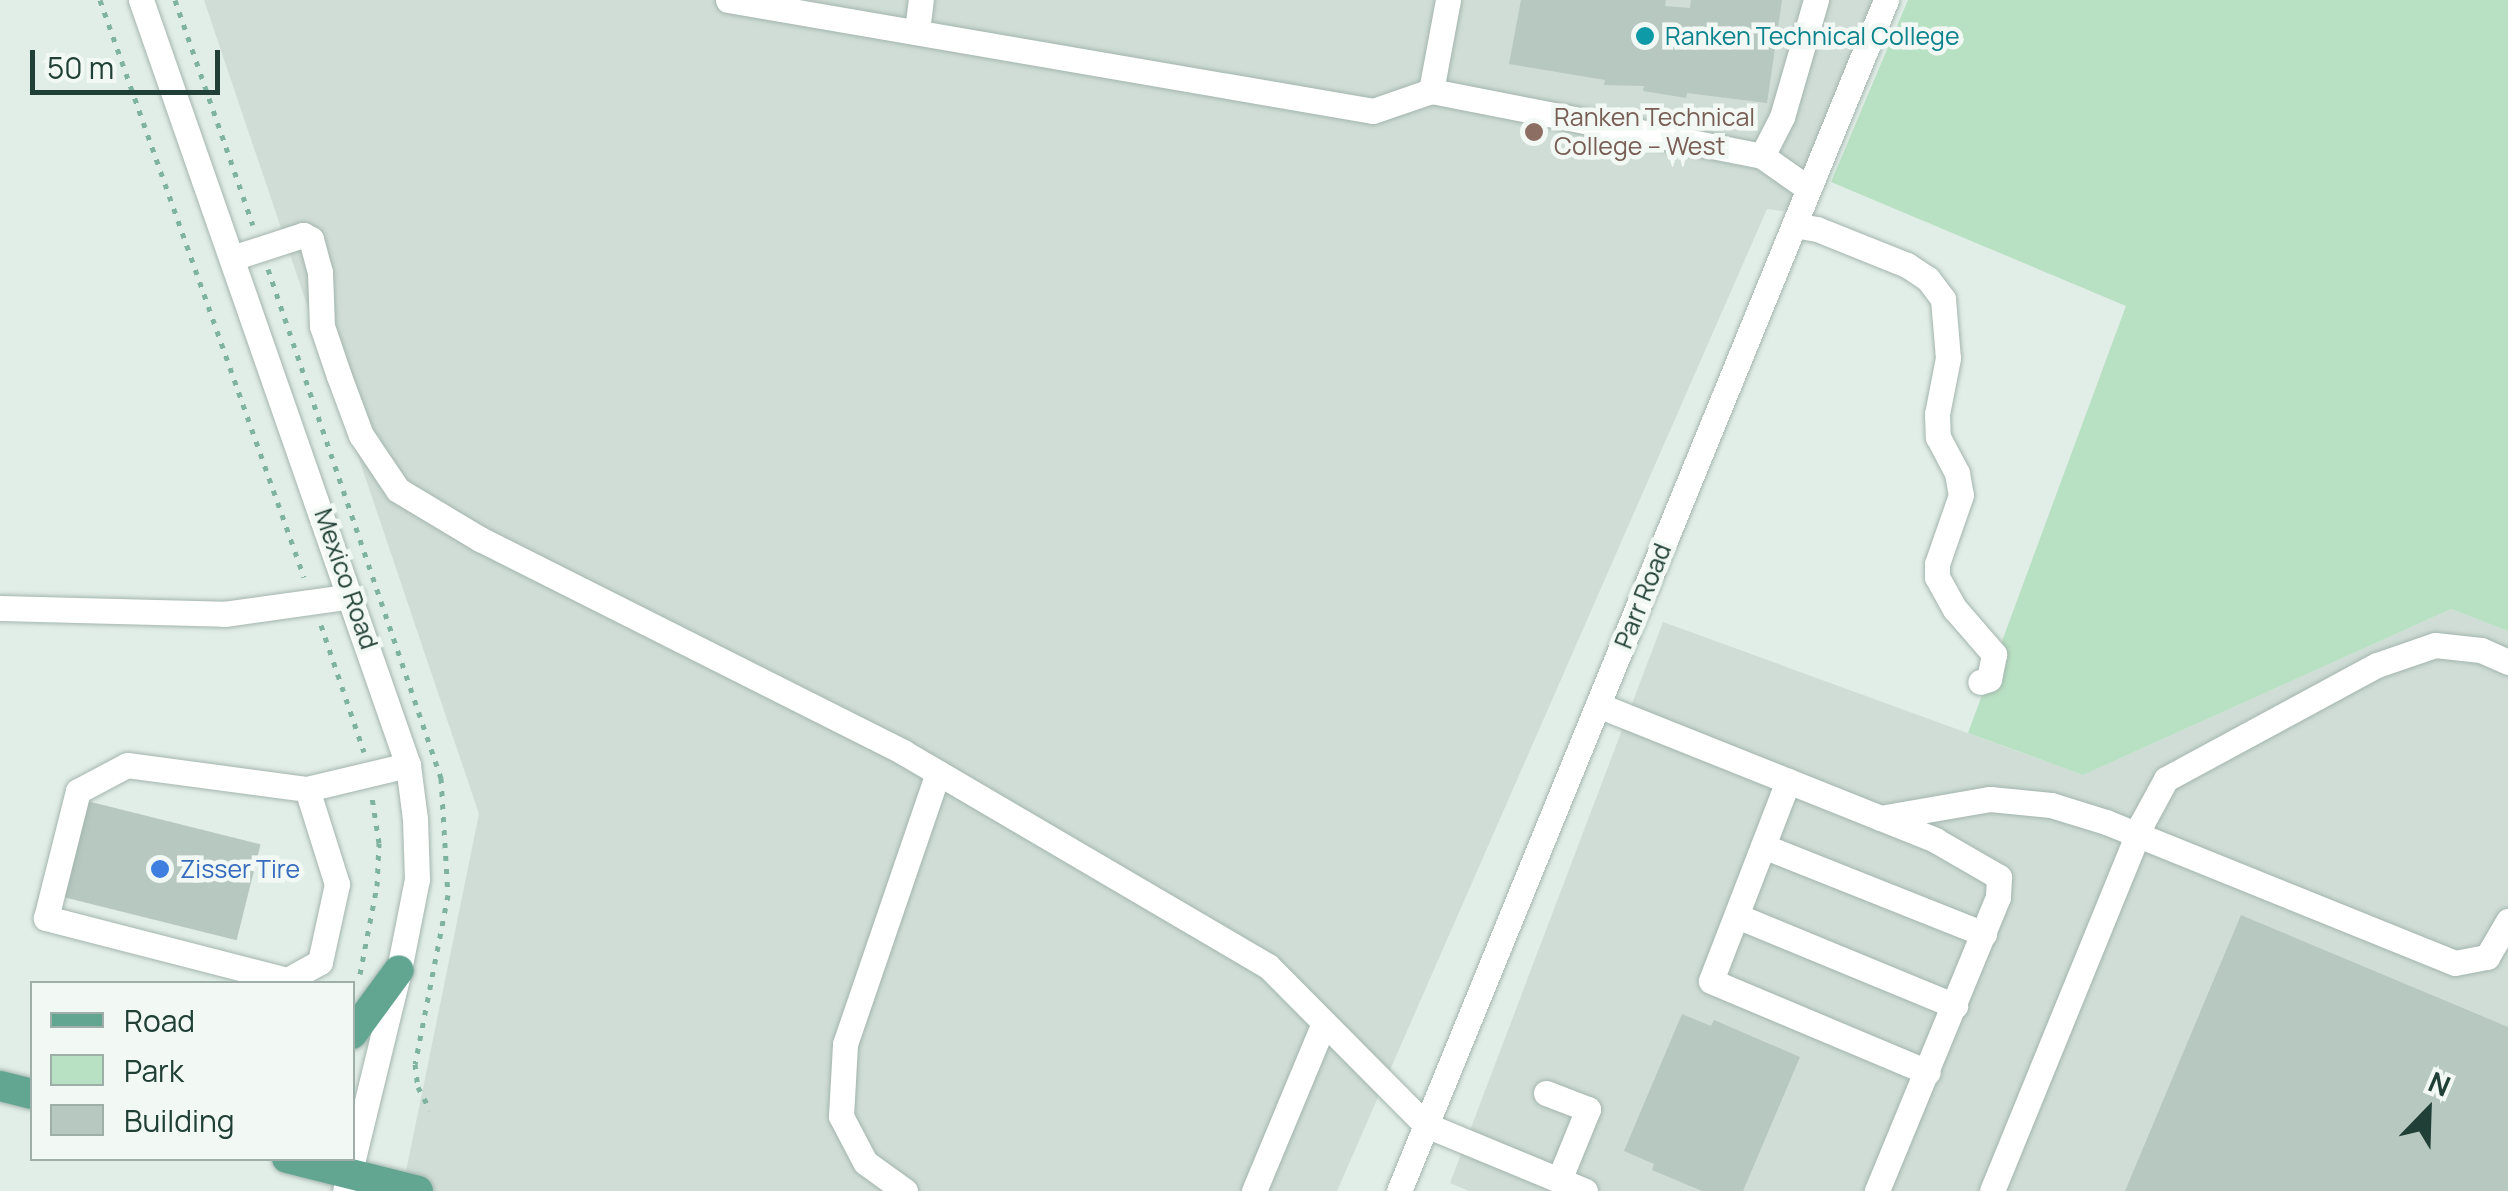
<!DOCTYPE html>
<meta charset="utf-8">
<style>
body{margin:0}
#map{position:relative;width:2508px;height:1191px;overflow:hidden;background:#e1ede7;font-family:Manrope,sans-serif}
div>[style]{position:absolute}
.built>*{inset:0;background:#cfddd6}
.green>*{inset:0;background:#b8e0c2}
.building>*{inset:0;background:#b6c8c0;transform-origin:0 0}
.path>*{height:5px;margin-top:-2.5px;transform-origin:0;background:repeating-linear-gradient(90deg,#7fb3a1 0 5px,transparent 0 13px)}
.roads{filter:drop-shadow(0 0 2px #a3b5ae) drop-shadow(0 0 2px #a3b5ae)}
.minor>*{height:25px;margin:-12.5px;padding:0 12.5px;transform-origin:12.5px;border-radius:12.5px;background:#fff}
.major>*{height:30px;margin:-15px;padding:0 15px;transform-origin:15px;border-radius:15px;background:#62a692}
.dots>*{width:28px;height:28px;translate:-50% -50%;box-sizing:border-box;border:5px solid #f2f9f5;border-radius:50%}
span{translate:-50% -50%;white-space:nowrap;text-align:center;line-height:1.15;-webkit-text-stroke:9px #f2f9f5;paint-order:stroke}
.culture-label{font-size:25px;color:#0d838f}
.left{translate:0 -50%;text-align:left}
.education-label{font-size:25px;color:#785e54}
.street-label{font-size:25px;color:#203f36}
.shop-label{font-size:25px;color:#366cbe}
.legend{position:absolute;left:30px;top:981px;width:325px;height:180px;box-sizing:border-box;background:#f2f9f5;border:2px solid #9eafa9;margin:0;padding:12px 18px;list-style:none;font-size:30px;color:#203f36}
.legend li{display:flex;align-items:center;gap:20px;height:50px}
.legend b{width:50px;border:2px solid #9eafa9}
.north{position:absolute;left:2378px;top:1061px;width:100px;height:100px;-webkit-text-stroke:8px #f2f9f5;paint-order:stroke;rotate:23deg;font-size:28px;font-weight:700;line-height:40px;text-align:center;color:#203f36}
.north::after{content:'';display:block;margin:auto;width:35px;height:45px;background:#203f36;clip-path:polygon(50% 0,100% 100%,50% 72%,0 100%)}
.scale{position:absolute;left:30px;top:50px;width:190px;height:45px;box-sizing:border-box;border:5px solid #203f36;border-top:0;padding-left:12px;font-size:30px;line-height:35px;white-space:nowrap;color:#203f36;-webkit-text-stroke:8px #f2f9f5;paint-order:stroke}
</style>
<div id="map">
<div class="built">
<i style="clip-path:polygon(204px 0,1886px 0,1799px 213px,1767px 209px,1337px 1191px,402px 1191px,479px 814px)"></i>
<i style="clip-path:polygon(2451px 609px,2508px 631px,2508px 1191px,1469px 1191px,1450px 1183px,1663px 622px,2083px 775px)"></i>
</div>
<div class="green">
<i style="clip-path:polygon(1908px 0,2508px 0,2508px 631px,2451px 609px,2083px 775px,1968px 733px,2126px 306px,1831px 182px)"></i>
</div>
<div class="building">
<i style="clip-path:polygon(1521px 0,1666px 0,1665px 6px,1690px 8px,1691px 0,1782px 0,1767px 103px,1687px 93px,1686px 98px,1643px 91px,1644px 86px,1604px 85px,1605px 80px,1509px 64px)"></i>
<i style="left:83px;top:800px;width:183px;height:99px;rotate:14deg"></i>
<i style="clip-path:polygon(2241px 915px,2508px 1027px,2508px 1191px,2125px 1191px)"></i>
<i style="clip-path:polygon(1682px 1014px,1711px 1026px,1714px 1020px,1800px 1057px,1743px 1191px,1702px 1191px,1652px 1170px,1654px 1164px,1624px 1151px)"></i>
</div>
<div class="path">
<i style="left:100px;top:0;width:612px;rotate:70.53deg"></i>
<i style="left:175px;top:0;width:238px;rotate:70.9deg"></i>
<i style="left:268px;top:269px;width:538px;rotate:71.23deg"></i>
<i style="left:441px;top:778px;width:117px;rotate:86.6deg"></i>
<i style="left:448px;top:895px;width:172px;rotate:101deg"></i>
<i style="left:415px;top:1064px;width:23px;rotate:83deg"></i>
<i style="left:418px;top:1087px;width:26px;rotate:62deg"></i>
<i style="left:321px;top:625px;width:134px;rotate:71.3deg"></i>
<i style="left:360px;top:974px;width:90px;rotate:-79.1deg"></i>
<i style="left:377px;top:886px;width:43px;rotate:-87.3deg"></i>
<i style="left:379px;top:843px;width:47px;rotate:-98.7deg"></i>
</div>
<div class="roads">
<div class="minor">
<i style="left:141px;top:0;width:810px;rotate:70.76deg"></i>
<i style="left:408px;top:765px;width:54px;rotate:82.6deg"></i>
<i style="left:415px;top:819px;width:60px;rotate:88.1deg"></i>
<i style="left:417px;top:879px;width:93px;rotate:101.2deg"></i>
<i style="left:399px;top:970px;width:228px;rotate:103.7deg"></i>
<i style="left:728px;top:0;width:654px;rotate:9.76deg"></i>
<i style="left:1373px;top:111px;width:61px;rotate:-19deg"></i>
<i style="left:1448px;top:0;width:93px;rotate:100.6deg"></i>
<i style="left:1431px;top:91px;width:337px;rotate:11.1deg"></i>
<i style="left:1762px;top:156px;width:57px;rotate:35.1deg"></i>
<i style="left:917px;top:31px;width:31px;rotate:-83deg"></i>
<i style="left:1762px;top:156px;width:44px;rotate:-62.9deg"></i>
<i style="left:1782px;top:117px;width:122px;rotate:-73.8deg"></i>
<i style="left:1794px;top:225px;width:23px;rotate:10deg"></i>
<i style="left:1817px;top:229px;width:97px;rotate:21.8deg"></i>
<i style="left:1907px;top:265px;width:25px;rotate:34deg"></i>
<i style="left:1928px;top:279px;width:25px;rotate:53deg"></i>
<i style="left:1943px;top:299px;width:59px;rotate:85.2deg"></i>
<i style="left:1948px;top:358px;width:57px;rotate:101.1deg"></i>
<i style="left:1937px;top:414px;width:23px;rotate:88deg"></i>
<i style="left:1938px;top:437px;width:41px;rotate:62.2deg"></i>
<i style="left:1957px;top:473px;width:22px;rotate:80deg"></i>
<i style="left:1961px;top:495px;width:73px;rotate:109.2deg"></i>
<i style="left:1937px;top:564px;width:13px;rotate:90deg"></i>
<i style="left:1937px;top:577px;width:37px;rotate:61deg"></i>
<i style="left:1955px;top:609px;width:60px;rotate:49.1deg"></i>
<i style="left:1994px;top:654px;width:25px;rotate:101deg"></i>
<i style="left:1989px;top:679px;width:9px;rotate:162deg"></i>
<i style="left:232px;top:258px;width:75px;rotate:-17.9deg"></i>
<i style="left:303px;top:235px;width:9px;rotate:27deg"></i>
<i style="left:311px;top:239px;width:34px;rotate:75deg"></i>
<i style="left:320px;top:272px;width:54px;rotate:87.9deg"></i>
<i style="left:322px;top:326px;width:53px;rotate:71.2deg"></i>
<i style="left:339px;top:376px;width:63px;rotate:69.6deg"></i>
<i style="left:361px;top:435px;width:66px;rotate:56.1deg"></i>
<i style="left:398px;top:490px;width:96px;rotate:30.9deg"></i>
<i style="left:480px;top:539px;width:474px;rotate:26.7deg"></i>
<i style="left:903px;top:752px;width:423px;rotate:30.4deg"></i>
<i style="left:1268px;top:966px;width:224px;rotate:45.2deg"></i>
<i style="left:1426px;top:1125px;width:172px;rotate:22.5deg"></i>
<i style="left:0;top:608px;width:224px;rotate:1.5deg"></i>
<i style="left:224px;top:614px;width:129px;rotate:-8deg"></i>
<i style="left:1598px;top:705px;width:363px;rotate:21.8deg"></i>
<i style="left:1935px;top:840px;width:74px;rotate:30deg"></i>
<i style="left:1999px;top:877px;width:20px;rotate:93deg"></i>
<i style="left:1998px;top:897px;width:318px;rotate:112.4deg"></i>
<i style="left:1788px;top:781px;width:214px;rotate:111.1deg"></i>
<i style="left:1711px;top:981px;width:235px;rotate:22.8deg"></i>
<i style="left:307px;top:789px;width:100px;rotate:72.5deg"></i>
<i style="left:337px;top:884px;width:80px;rotate:102.3deg"></i>
<i style="left:320px;top:962px;width:38px;rotate:151deg"></i>
<i style="left:287px;top:980px;width:249px;rotate:-165.6deg"></i>
<i style="left:46px;top:918px;width:131px;rotate:-75.9deg"></i>
<i style="left:78px;top:791px;width:55px;rotate:-28deg"></i>
<i style="left:127px;top:765px;width:182px;rotate:7.6deg"></i>
<i style="left:307px;top:789px;width:104px;rotate:-13.4deg"></i>
<i style="left:1880px;top:818px;width:112px;rotate:-9.8deg"></i>
<i style="left:1990px;top:799px;width:61px;rotate:5.6deg"></i>
<i style="left:2051px;top:805px;width:58px;rotate:17.2deg"></i>
<i style="left:2106px;top:822px;width:376px;rotate:22deg"></i>
<i style="left:2455px;top:963px;width:33px;rotate:-11deg"></i>
<i style="left:2487px;top:957px;width:42px;rotate:-59.7deg"></i>
<i style="left:1763px;top:846px;width:238px;rotate:21.7deg"></i>
<i style="left:1737px;top:916px;width:236px;rotate:22.4deg"></i>
<i style="left:1546px;top:1093px;width:45px;rotate:20.9deg"></i>
<i style="left:1588px;top:1109px;width:77px;rotate:112.2deg"></i>
<i style="left:905px;top:1191px;width:49px;rotate:-144.1deg"></i>
<i style="left:865px;top:1162px;width:52px;rotate:-117.6deg"></i>
<i style="left:841px;top:1116px;width:72px;rotate:-86.8deg"></i>
<i style="left:845px;top:1044px;width:287px;rotate:-71.1deg"></i>
<i style="left:1254px;top:1191px;width:182px;rotate:-67.4deg"></i>
<i style="left:1399px;top:1191px;width:1287px;rotate:-67.76deg"></i>
<i style="left:1992px;top:1191px;width:397px;rotate:-67.8deg"></i>
<i style="left:2142px;top:823px;width:50px;rotate:-61.4deg"></i>
<i style="left:2166px;top:779px;width:240px;rotate:-28.4deg"></i>
<i style="left:2377px;top:665px;width:61px;rotate:-19deg"></i>
<i style="left:2435px;top:645px;width:46px;rotate:6.2deg"></i>
<i style="left:2481px;top:650px;width:30px;rotate:24deg"></i>
</div>
<div class="major">
<i style="left:352px;top:1034px;width:79px;rotate:-53.7deg"></i>
<i style="left:0;top:1086px;width:33px;rotate:14deg"></i>
<i style="left:287px;top:1158px;width:135px;rotate:14.1deg"></i>
</div>
</div>
<div class="dots">
<i style="left:1645px;top:36px;background:#0f9aa8"></i>
<i style="left:1534px;top:132px;background:#8d6e63"></i>
<i style="left:160px;top:869px;background:#3f7fe0"></i>
</div>
<div class="culture-label">
<span class="left" style="left:1665px;top:36px">Ranken Technical College</span>
</div>
<div class="education-label">
<span class="left" style="left:1554px;top:132px">Ranken Technical<br>College – West</span>
</div>
<div class="street-label">
<span style="left:346px;top:579px;rotate:71deg">Mexico Road</span>
<span style="left:1643px;top:596px;rotate:-68deg">Parr Road</span>
</div>
<div class="shop-label">
<span class="left" style="left:180px;top:869px">Zisser Tire</span>
</div>
<ul class="legend">
<li><b style="height:12px;background:#62a692"></b>Road</li>
<li><b style="height:28px;background:#b8e0c2"></b>Park</li>
<li><b style="height:28px;background:#b6c8c0"></b>Building</li>
</ul>
<div class="north">N</div>
<div class="scale">50 m</div>
</div>
